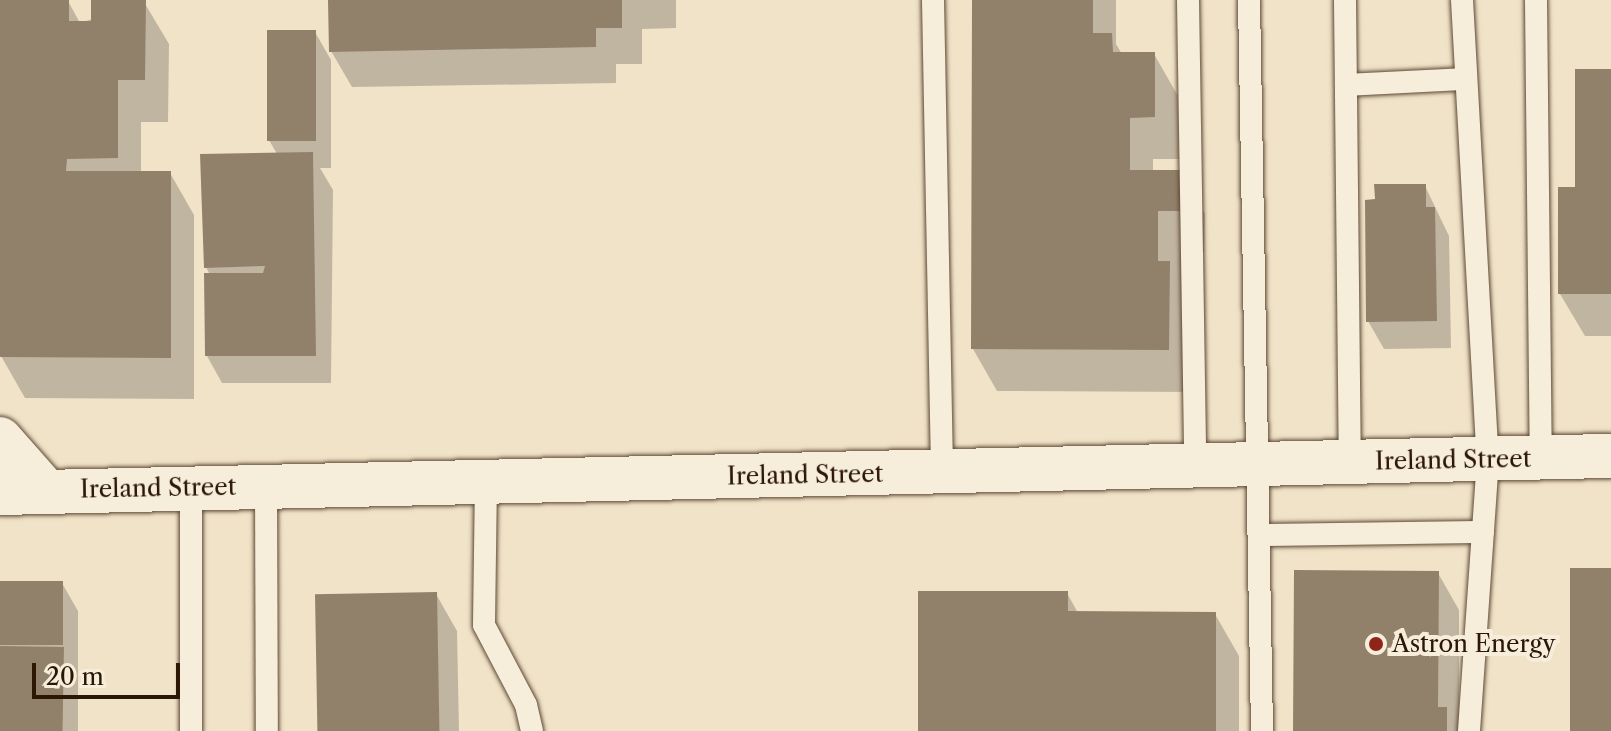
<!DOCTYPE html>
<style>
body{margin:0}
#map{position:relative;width:1611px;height:731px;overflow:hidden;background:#f1e3c8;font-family:"Libre Caslon Text",serif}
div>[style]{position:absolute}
.shadow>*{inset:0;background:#0003}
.building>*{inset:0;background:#92816a;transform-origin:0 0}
.roads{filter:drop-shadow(0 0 2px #5d4935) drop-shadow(0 0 2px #5d4935)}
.lane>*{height:22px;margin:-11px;padding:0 11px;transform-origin:11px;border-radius:11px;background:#f6eddb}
.street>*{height:44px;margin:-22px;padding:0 22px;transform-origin:22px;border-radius:22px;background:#f6eddb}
.secondary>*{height:44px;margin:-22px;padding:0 22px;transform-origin:22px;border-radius:22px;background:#f6eddb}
.dots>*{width:22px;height:22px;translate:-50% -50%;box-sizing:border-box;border:4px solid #f6eddb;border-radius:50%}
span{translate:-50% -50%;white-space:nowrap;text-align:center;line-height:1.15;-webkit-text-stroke:8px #f6eddb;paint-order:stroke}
.street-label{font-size:24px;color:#2c1604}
.poi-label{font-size:24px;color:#2c1604}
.left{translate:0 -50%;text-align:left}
.scale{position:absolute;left:32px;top:663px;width:148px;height:36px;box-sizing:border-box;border:4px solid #2c1604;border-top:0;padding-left:10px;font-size:24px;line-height:28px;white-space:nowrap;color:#2c1604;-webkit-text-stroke:6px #f6eddb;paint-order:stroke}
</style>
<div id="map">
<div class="shadow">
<i style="clip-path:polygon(330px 0,676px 0,676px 28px,642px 29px,642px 64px,616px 64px,616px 83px,352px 87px,331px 51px)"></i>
<i style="clip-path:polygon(974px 0,1116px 0,1116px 44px,1122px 54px,1154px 54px,1178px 96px,1179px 159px,1153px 159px,1153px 172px,1180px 172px,1205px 214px,1204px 252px,1182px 253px,1192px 392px,997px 391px,973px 349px)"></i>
<i style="clip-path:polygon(68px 1px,80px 23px,144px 2px,169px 44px,168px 122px,141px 122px,141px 173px,170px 173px,194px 215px,194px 399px,25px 398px,1px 356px)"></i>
<i style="clip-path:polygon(315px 32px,331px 60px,331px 168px,320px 168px,333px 190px,331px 383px,222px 383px,207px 356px,210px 275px,206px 267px,277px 154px,269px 140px)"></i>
<i style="clip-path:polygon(1611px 71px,1611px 336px,1585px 336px,1560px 294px,1577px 189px)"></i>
<i style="clip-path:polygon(1425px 186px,1449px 236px,1451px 348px,1384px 349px,1368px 321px)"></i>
<i style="clip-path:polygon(1438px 573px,1459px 610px,1459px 731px,1295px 731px)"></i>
<i style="clip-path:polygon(0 583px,62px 583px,78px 611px,78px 731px,0 731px)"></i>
<i style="clip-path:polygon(1067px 593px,1078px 613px,1215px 614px,1239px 656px,1239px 731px,920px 731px)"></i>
<i style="clip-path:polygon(436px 594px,457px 631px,459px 731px,319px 731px)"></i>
</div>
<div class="building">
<i style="clip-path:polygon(0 0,69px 0,69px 21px,91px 21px,91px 0,146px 0,145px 80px,118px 80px,118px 158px,67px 159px,66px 171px,171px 171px,171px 358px,0 357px)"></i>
<i style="clip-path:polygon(328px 0,622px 0,622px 28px,596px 28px,596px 47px,329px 52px)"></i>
<i style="clip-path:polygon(972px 0,1093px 0,1093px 33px,1112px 33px,1113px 52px,1155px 52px,1155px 117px,1130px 118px,1130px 170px,1181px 170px,1181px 211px,1158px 211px,1158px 261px,1170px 261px,1169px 350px,971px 349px)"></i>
<i style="left:267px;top:30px;width:49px;height:111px"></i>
<i style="clip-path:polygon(1575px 69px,1611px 69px,1611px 294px,1558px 294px,1558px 187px,1575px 187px)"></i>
<i style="clip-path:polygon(313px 152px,316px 356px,205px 356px,204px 273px,263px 273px,265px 266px,204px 268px,200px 154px)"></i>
<i style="clip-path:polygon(1374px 184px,1426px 184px,1426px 207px,1435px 207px,1437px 321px,1366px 322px,1365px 200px,1375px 199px)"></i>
<i style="left:1570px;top:568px;width:41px;height:163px"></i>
<i style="clip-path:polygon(1294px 570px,1439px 571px,1438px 707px,1447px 707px,1447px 731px,1293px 731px)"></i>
<i style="left:0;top:581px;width:63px;height:64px"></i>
<i style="clip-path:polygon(918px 591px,1068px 591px,1068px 611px,1216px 612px,1216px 731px,918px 731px)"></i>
<i style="left:437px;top:592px;width:139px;height:122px;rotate:89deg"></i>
<i style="left:0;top:646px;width:64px;height:85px;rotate:1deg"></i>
</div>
<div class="roads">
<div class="lane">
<i style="left:933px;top:0;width:472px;rotate:88.9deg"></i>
<i style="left:1188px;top:0;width:466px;rotate:89.1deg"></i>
<i style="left:1249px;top:0;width:731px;rotate:88.98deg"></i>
<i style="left:1345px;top:0;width:463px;rotate:89.4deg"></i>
<i style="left:1462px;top:0;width:460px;rotate:86.8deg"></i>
<i style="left:1488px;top:459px;width:273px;rotate:94deg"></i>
<i style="left:1536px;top:0;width:458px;rotate:89.4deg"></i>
<i style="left:1346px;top:85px;width:120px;rotate:-2.9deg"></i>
<i style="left:486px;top:481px;width:144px;rotate:90.8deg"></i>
<i style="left:484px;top:625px;width:90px;rotate:62.3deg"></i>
<i style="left:526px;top:705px;width:27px;rotate:77deg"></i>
<i style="left:266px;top:485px;width:246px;rotate:89.8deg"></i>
<i style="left:191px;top:487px;width:244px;rotate:90deg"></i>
<i style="left:1260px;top:535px;width:223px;rotate:-0.8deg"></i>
</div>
<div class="street">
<i style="left:0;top:439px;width:68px;rotate:48.6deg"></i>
</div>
<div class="secondary">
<i style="left:0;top:493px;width:1611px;rotate:-1.32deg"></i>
</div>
</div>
<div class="dots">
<i style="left:1376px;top:644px;background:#8f2418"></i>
</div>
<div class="street-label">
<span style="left:1453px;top:460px;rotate:-1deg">Ireland Street</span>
<span style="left:805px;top:475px;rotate:-1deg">Ireland Street</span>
<span style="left:158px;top:488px;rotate:-1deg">Ireland Street</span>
</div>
<div class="poi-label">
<span class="left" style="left:1392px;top:644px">Astron Energy</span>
</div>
<div class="scale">20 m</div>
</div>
